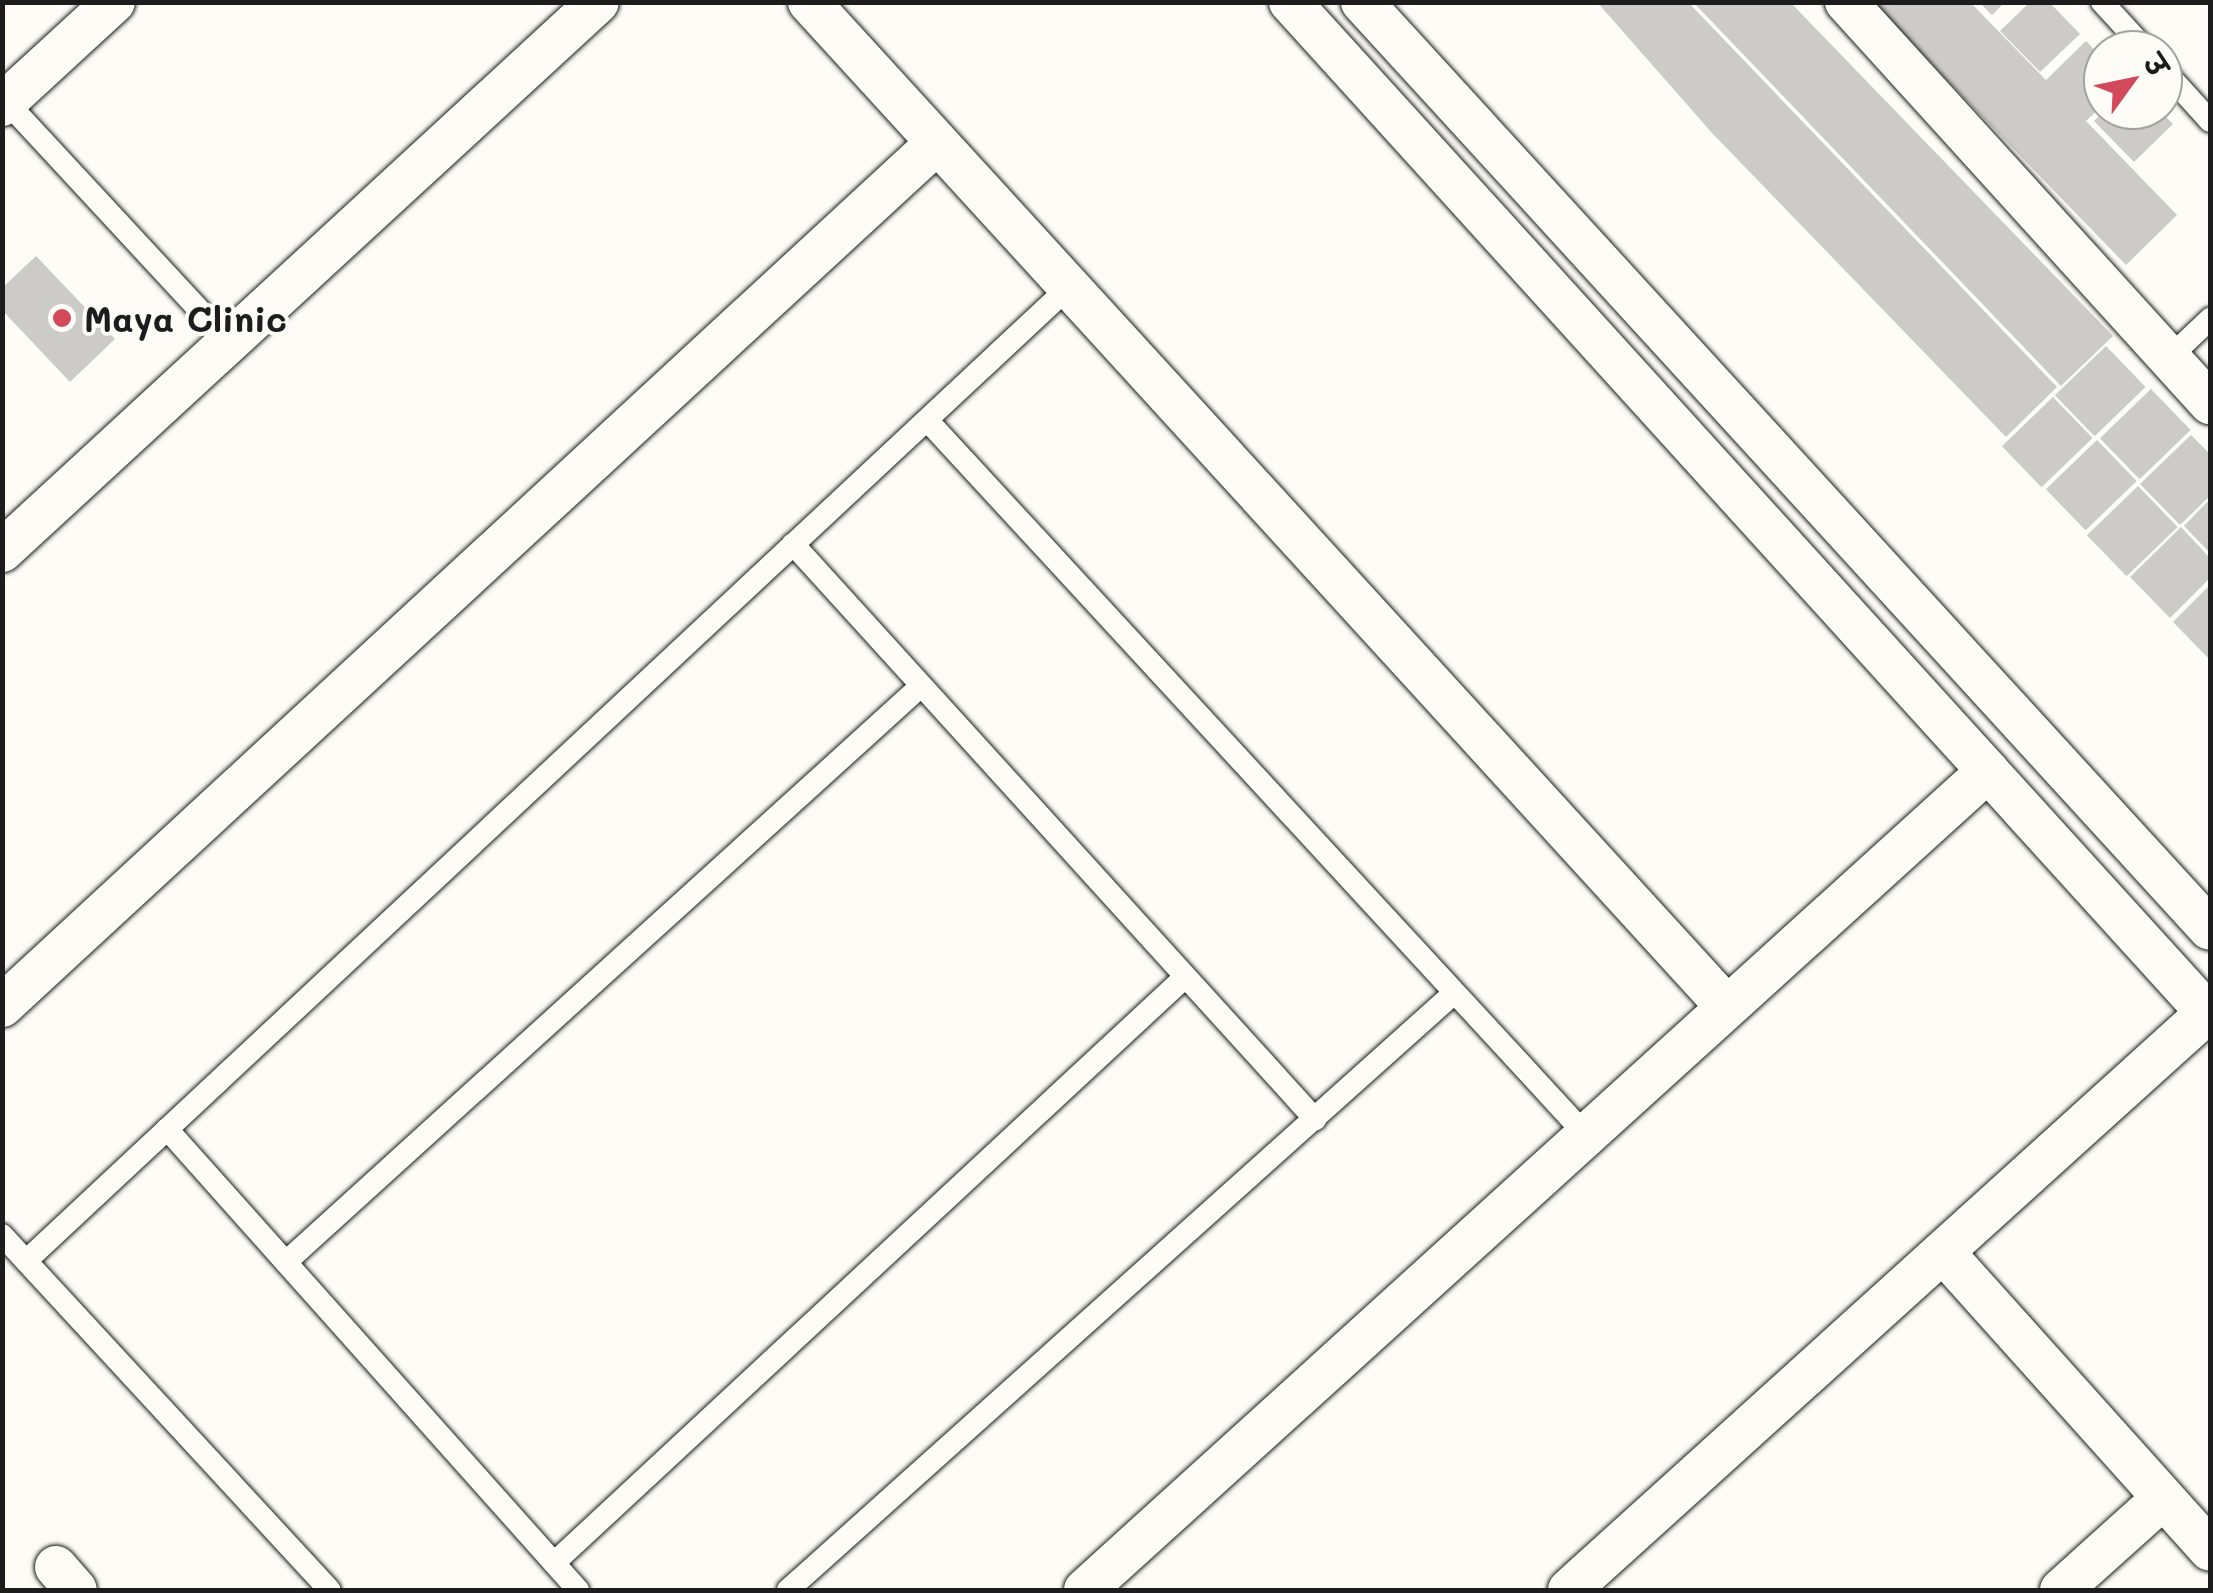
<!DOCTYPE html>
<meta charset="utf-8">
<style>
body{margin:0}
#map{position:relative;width:2213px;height:1593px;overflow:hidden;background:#fdfcf7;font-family:Mali,"Playpen Sans Deva",sans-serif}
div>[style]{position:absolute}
.building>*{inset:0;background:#cccbc8;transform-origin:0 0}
.roads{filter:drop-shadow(0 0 2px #1c1c1c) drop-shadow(0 0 2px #1c1c1c)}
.lane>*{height:22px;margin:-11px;padding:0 11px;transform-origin:11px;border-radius:11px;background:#fdfcf7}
.street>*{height:42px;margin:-21px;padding:0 21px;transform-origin:21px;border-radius:21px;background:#fdfcf7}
.dots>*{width:28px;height:28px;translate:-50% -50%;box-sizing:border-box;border:5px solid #fdfcf7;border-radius:50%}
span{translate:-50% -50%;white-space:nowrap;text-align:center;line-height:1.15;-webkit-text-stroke:8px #fdfcf7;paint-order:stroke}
.poi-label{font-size:35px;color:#1c1c1c;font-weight:700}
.left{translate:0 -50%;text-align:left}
.frame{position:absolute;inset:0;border:5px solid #1c1c1c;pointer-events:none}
.north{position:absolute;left:2083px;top:30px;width:100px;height:100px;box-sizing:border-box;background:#fdfcf7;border:2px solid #a3a29f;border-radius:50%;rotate:57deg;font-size:28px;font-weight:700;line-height:40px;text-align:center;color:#1c1c1c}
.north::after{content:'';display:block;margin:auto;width:35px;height:45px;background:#d1495b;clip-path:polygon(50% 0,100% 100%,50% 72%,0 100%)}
</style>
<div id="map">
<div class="building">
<i style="clip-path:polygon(1597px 2px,1688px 2px,2057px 387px,2006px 437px,1712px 133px)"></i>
<i style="clip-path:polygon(1693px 2px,1790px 2px,2113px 336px,2061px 386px)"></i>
<i style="clip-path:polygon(1871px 2px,1970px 2px,2046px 80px,2086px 41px,2103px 59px,2103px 105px,2086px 121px,2177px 215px,2126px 265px)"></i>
<i style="clip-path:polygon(1979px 2px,2005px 2px,1992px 15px)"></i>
<i style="clip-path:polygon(2030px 2px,2049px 2px,2080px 34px,2040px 72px,2000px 31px)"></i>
<i style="clip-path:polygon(2105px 110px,2159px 110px,2173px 124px,2134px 162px,2094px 121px)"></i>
<i style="clip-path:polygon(36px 256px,115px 339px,70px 382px,2px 310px,2px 288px)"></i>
<i style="left:2106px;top:346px;width:57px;height:71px;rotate:46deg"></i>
<i style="left:2151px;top:389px;width:57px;height:71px;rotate:46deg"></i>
<i style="left:2053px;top:397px;width:57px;height:71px;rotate:46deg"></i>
<i style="clip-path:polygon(2191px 435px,2210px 454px,2210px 496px,2180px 525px,2140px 484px)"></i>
<i style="left:2097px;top:440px;width:57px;height:71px;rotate:46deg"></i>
<i style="left:2138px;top:486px;width:57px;height:71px;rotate:46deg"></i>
<i style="clip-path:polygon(2210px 499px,2210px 553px,2184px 526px)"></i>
<i style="clip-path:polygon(2181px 527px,2210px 558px,2210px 578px,2170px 618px,2130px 577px)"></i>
<i style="clip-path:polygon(2210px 585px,2210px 660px,2173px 622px)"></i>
</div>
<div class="roads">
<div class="lane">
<i style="left:2102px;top:2px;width:65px;rotate:47.5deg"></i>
<i style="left:2163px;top:69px;width:70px;rotate:47.9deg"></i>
<i style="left:2px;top:97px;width:334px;rotate:47.2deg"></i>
<i style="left:2169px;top:358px;width:57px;rotate:-43.6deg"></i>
<i style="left:927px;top:420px;width:972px;rotate:47.33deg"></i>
<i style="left:793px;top:544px;width:777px;rotate:47.77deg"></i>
<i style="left:167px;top:1129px;width:618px;rotate:48.28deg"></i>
<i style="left:2px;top:1235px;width:483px;rotate:47.3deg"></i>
<i style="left:26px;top:1261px;width:1427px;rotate:-43.04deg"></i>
<i style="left:286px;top:1262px;width:857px;rotate:-42.21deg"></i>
<i style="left:554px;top:1563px;width:861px;rotate:-42.88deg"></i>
<i style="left:788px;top:1590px;width:893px;rotate:-41.87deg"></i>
</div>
<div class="street">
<i style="left:809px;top:2px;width:1361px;rotate:47.59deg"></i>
<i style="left:1290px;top:2px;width:1369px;rotate:47.78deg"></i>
<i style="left:1362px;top:2px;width:1256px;rotate:47.55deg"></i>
<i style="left:1846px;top:2px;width:542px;rotate:47.77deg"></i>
<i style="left:2px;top:105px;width:152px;rotate:-42.6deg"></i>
<i style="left:2px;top:551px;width:810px;rotate:-42.65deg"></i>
<i style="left:2px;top:1006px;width:1272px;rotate:-42.71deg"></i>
<i style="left:1943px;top:1252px;width:400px;rotate:48.1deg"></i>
<i style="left:56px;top:1567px;width:30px;rotate:49deg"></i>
<i style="left:1085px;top:1590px;width:1219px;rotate:-42.21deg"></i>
<i style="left:1569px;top:1590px;width:864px;rotate:-42.14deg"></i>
<i style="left:2061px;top:1590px;width:137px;rotate:-42deg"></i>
</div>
</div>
<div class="dots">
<i style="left:62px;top:318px;background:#d1495b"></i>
</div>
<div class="poi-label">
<span class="left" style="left:84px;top:318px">Maya Clinic</span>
</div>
<div class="frame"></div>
<div class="north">उ</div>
</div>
